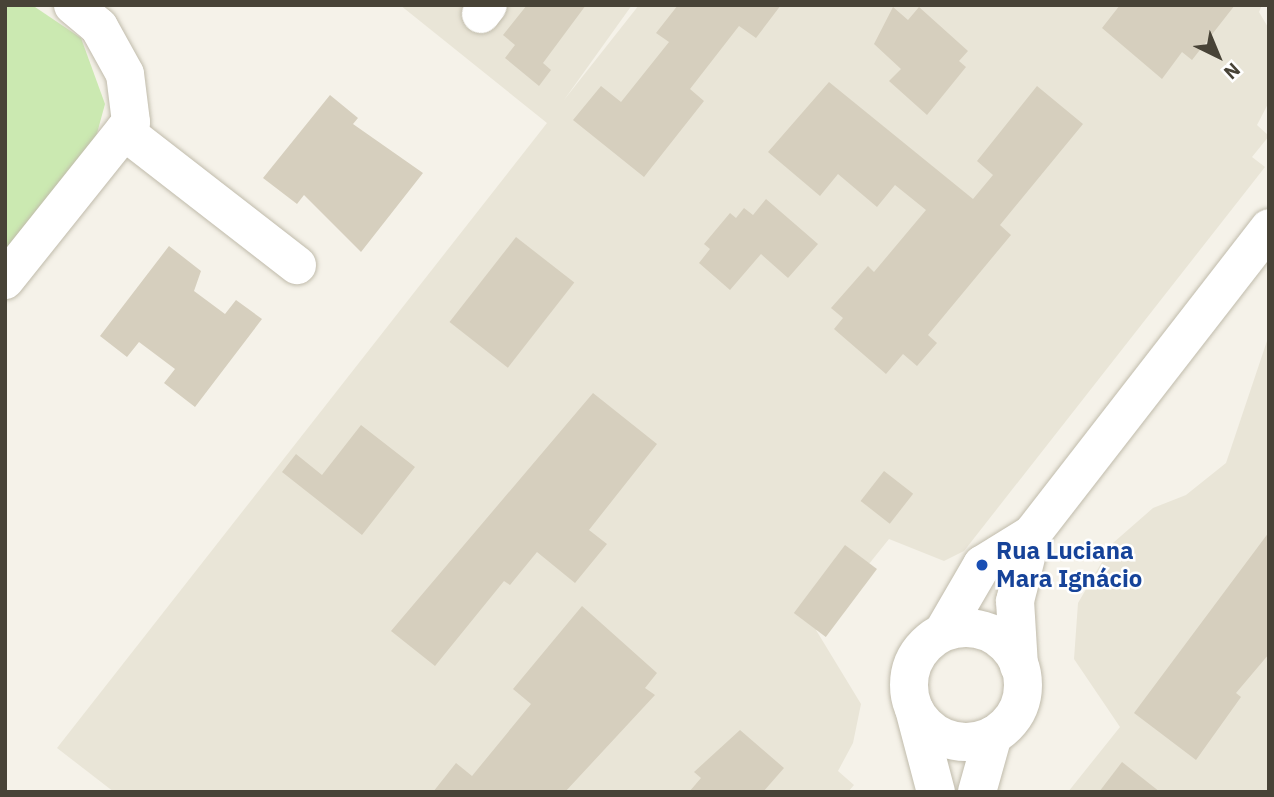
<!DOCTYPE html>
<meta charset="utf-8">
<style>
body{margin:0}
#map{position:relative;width:1274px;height:797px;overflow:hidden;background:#f5f2e9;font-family:"IBM Plex Sans",sans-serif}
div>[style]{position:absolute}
.residential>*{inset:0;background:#e9e5d7}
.green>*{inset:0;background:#cbe9b1}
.building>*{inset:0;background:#d6cfbe;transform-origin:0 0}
.roads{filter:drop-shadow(0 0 2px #c0bbab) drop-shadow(0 0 2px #c0bbab)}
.minor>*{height:38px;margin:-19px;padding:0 19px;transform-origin:19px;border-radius:19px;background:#fff}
.minor>.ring{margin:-19px;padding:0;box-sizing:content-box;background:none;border:38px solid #fff;border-radius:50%}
.dots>*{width:19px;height:19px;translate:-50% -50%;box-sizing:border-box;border:4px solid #fff;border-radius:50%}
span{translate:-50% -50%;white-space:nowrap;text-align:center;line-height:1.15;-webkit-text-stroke:5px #fff;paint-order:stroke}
.transit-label{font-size:24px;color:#164399;font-weight:700}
.left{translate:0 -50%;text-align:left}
.frame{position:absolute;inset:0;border:7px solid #484337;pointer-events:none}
.north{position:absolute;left:1183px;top:21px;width:70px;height:70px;-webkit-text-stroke:5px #fff;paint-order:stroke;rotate:137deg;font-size:19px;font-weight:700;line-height:28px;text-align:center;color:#484337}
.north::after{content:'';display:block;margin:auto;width:24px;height:32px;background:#484337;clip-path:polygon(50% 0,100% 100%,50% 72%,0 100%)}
</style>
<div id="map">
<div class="residential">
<i style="clip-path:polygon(400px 5px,632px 5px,564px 100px,639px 5px,1262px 5px,1259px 12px,1269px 29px,1269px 102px,1257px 125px,1269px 136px,1252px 157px,1265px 167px,964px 551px,944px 561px,889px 539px,816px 630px,861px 704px,853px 743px,838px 771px,854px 785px,848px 792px,114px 792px,57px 748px,547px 123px)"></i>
<i style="clip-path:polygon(1269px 335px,1269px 792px,1068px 792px,1120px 727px,1074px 659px,1078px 603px,1113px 543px,1153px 508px,1186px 495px,1226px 463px)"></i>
</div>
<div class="green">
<i style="clip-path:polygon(32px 5px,81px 38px,105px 104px,96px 137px,5px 253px,5px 7px)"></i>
</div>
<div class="building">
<i style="clip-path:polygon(527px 5px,586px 5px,543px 63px,551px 70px,539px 86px,505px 58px,515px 45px,503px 35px)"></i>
<i style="clip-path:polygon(678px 5px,781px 5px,756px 38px,739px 26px,690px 89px,704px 101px,644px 177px,573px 120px,601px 86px,621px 102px,669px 42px,656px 33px)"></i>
<i style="clip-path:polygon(1120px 5px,1235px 5px,1192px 60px,1182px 52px,1162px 79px,1102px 28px)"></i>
<i style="clip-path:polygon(893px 7px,908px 20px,919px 7px,968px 51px,959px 61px,966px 67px,927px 115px,889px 81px,901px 69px,874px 44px)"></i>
<i style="clip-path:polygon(829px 82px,973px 199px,993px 175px,977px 161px,1037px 86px,1083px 124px,1000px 225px,1011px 235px,928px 335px,937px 343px,917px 366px,903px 354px,886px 374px,834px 329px,843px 318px,831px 308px,868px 266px,874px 272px,926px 210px,895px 185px,877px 207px,838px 174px,820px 196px,768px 152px)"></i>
<i style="clip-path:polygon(330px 95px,358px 118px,353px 124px,423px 173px,361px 252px,304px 195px,297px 204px,263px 178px)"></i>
<i style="clip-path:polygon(766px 199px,818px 244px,788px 278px,761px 254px,730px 290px,699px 263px,710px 249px,704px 244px,730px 213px,736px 218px,744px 208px,753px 215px)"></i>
<i style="left:516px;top:237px;width:74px;height:108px;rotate:38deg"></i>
<i style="clip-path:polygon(169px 246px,201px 271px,194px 291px,225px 314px,236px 300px,262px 319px,195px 407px,164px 383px,175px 369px,139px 342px,127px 357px,100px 336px)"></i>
<i style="clip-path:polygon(593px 393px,657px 444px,589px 530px,607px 544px,575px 583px,537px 552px,510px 585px,504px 581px,435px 666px,391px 631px)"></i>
<i style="clip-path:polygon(361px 425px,415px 467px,362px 535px,282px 472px,296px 454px,322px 475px)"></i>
<i style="left:884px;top:471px;width:37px;height:38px;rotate:38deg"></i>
<i style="clip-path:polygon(1269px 532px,1269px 654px,1236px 693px,1241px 697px,1196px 760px,1134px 713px)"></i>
<i style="left:845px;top:545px;width:40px;height:85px;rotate:37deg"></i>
<i style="clip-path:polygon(582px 606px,657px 673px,645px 688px,655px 695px,565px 792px,433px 792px,456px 763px,472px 776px,531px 704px,513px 689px)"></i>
<i style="clip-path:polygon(740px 730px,784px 768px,763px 792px,689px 792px,701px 778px,694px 772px)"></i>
<i style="clip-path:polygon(1122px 762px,1160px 792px,1099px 792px)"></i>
</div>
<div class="roads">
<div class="minor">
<i style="left:481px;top:14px;width:11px;rotate:-52deg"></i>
<i style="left:124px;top:131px;width:219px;rotate:37.8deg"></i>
<i style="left:5px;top:280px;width:202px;rotate:-51.4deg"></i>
<i style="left:131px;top:122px;width:48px;rotate:-97.1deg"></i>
<i style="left:125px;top:74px;width:54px;rotate:-119deg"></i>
<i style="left:99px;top:27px;width:34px;rotate:-140deg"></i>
<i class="ring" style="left:909px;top:628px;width:76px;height:76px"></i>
<i style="left:943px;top:632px;width:78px;rotate:-59.8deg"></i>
<i style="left:982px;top:565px;width:59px;rotate:-31.8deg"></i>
<i style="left:1032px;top:534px;width:387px;rotate:-52.2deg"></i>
<i style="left:1019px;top:666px;width:65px;rotate:-93.5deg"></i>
<i style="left:1015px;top:601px;width:69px;rotate:-75.8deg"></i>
<i style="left:914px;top:709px;width:86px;rotate:75.2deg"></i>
<i style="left:977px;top:792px;width:59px;rotate:-74.3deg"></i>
</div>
</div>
<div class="dots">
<i style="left:982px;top:565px;background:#1a4fb4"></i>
</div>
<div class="transit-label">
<span class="left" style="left:996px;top:565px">Rua Luciana<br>Mara Ignácio</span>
</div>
<div class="frame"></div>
<div class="north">N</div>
</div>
